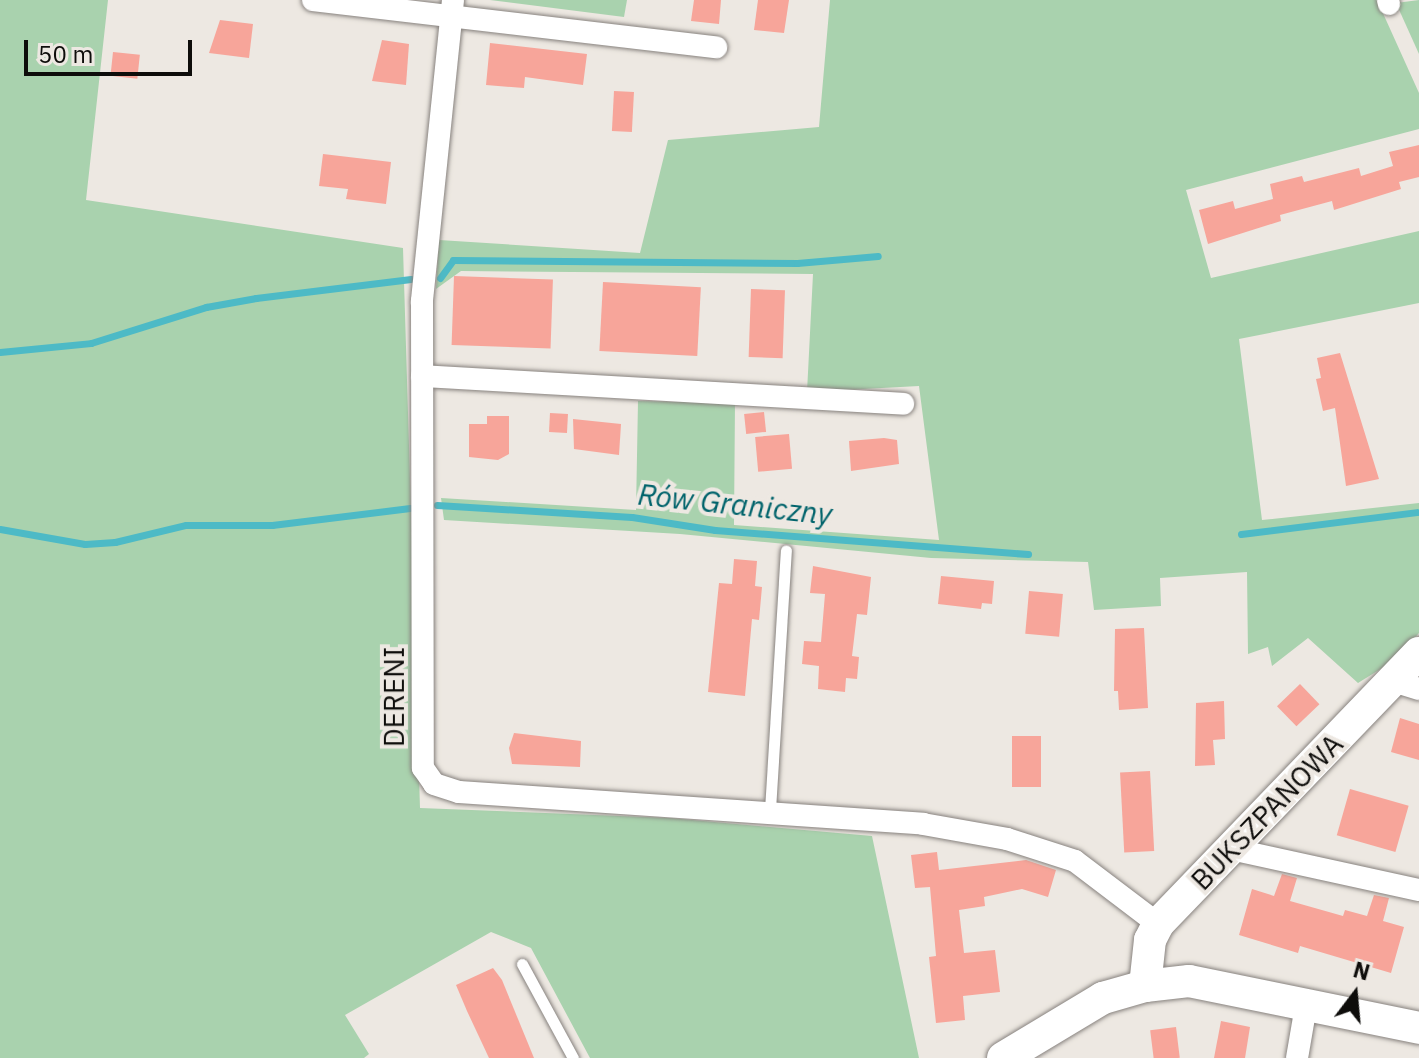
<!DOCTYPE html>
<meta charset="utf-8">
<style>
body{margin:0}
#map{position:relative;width:1419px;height:1058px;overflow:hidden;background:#ede8e2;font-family:"IBM Plex Sans",sans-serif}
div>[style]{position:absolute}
.green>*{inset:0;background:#a9d2ae}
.stream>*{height:7px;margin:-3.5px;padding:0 3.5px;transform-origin:3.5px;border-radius:3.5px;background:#4dbac6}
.building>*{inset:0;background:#f7a59a;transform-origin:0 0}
.roads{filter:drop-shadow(0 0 2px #87827e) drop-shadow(0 0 2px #87827e)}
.lane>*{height:11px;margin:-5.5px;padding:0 5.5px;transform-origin:5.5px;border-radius:5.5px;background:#fff}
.street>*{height:22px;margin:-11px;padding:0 11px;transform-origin:11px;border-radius:11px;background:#fff}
.secondary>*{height:32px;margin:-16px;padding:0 16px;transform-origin:16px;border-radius:16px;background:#fff}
span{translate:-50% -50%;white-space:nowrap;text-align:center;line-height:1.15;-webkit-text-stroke:8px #ede8e2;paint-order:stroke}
.street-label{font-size:28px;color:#0e0d0b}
.water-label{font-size:30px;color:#00636b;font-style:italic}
.north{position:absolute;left:1315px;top:954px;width:80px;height:80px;-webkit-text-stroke:6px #ede8e2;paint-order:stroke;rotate:16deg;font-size:22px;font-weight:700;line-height:32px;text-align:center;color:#0e0d0b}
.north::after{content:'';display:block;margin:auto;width:28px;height:36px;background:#0e0d0b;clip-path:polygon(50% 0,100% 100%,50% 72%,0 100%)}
.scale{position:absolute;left:24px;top:40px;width:168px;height:36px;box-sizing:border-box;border:4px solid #0e0d0b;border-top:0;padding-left:10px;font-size:24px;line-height:28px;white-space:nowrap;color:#0e0d0b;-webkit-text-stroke:6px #ede8e2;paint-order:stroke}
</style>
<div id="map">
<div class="green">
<i style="clip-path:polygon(0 0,108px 0,86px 200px,403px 248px,420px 808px,670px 818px,872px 836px,919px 1058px,590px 1058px,531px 948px,491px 932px,345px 1015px,369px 1054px,364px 1058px,0 1058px)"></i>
<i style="clip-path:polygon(490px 0,627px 0,624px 17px)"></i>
<i style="clip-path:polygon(830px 0,1377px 0,1419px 93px,1419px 129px,1186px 190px,1211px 278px,1419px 231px,1419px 303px,1239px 339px,1262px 520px,1419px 503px,1419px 633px,1395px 660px,1358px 683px,1308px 638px,1272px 666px,1268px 647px,1248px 654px,1247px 572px,1160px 578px,1161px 606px,1094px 610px,1088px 562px,931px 558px,680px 534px,444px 520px,441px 498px,636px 510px,638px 401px,735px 403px,734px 525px,939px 540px,919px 386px,807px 392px,813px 274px,461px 271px,436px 289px,439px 240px,640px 253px,668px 140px,819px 127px)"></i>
<i style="clip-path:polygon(1419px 0,1419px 54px,1396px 3px)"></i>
</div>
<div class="stream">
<i style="left:440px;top:278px;width:22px;rotate:-54deg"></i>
<i style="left:453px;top:260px;width:344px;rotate:0.5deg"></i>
<i style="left:797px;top:263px;width:81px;rotate:-4.9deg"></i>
<i style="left:0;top:352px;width:91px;rotate:-5.6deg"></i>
<i style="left:91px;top:343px;width:121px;rotate:-17.4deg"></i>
<i style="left:206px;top:307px;width:51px;rotate:-10.2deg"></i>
<i style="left:256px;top:298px;width:156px;rotate:-7deg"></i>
<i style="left:437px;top:505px;width:195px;rotate:3.5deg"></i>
<i style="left:632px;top:517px;width:84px;rotate:8.9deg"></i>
<i style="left:715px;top:530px;width:314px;rotate:4.4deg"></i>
<i style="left:0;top:529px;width:86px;rotate:10deg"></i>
<i style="left:85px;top:544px;width:30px;rotate:-4deg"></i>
<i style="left:115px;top:542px;width:73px;rotate:-13.5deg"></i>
<i style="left:186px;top:525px;width:86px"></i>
<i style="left:272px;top:525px;width:139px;rotate:-7deg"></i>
<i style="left:1241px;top:534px;width:177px;rotate:-7.1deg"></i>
</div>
<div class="building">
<i style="clip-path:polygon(694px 0,721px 0,719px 24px,691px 21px)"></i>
<i style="clip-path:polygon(758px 0,789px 0,784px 33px,754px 30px)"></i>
<i style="clip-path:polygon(220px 20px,253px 24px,249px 58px,209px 53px)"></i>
<i style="clip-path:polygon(382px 40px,409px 44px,406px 85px,372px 81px)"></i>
<i style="clip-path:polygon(490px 43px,587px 54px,583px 85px,525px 77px,524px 88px,486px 85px)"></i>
<i style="left:113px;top:52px;width:27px;height:24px;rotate:6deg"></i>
<i style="left:614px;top:91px;width:20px;height:40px;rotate:3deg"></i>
<i style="clip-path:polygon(1419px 145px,1419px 177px,1399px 182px,1401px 189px,1334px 210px,1332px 201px,1280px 215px,1281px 221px,1208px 244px,1199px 210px,1233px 201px,1235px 209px,1273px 199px,1270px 184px,1302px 176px,1304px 182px,1359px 168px,1361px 176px,1393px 166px,1389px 152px)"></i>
<i style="clip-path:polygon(323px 154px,391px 162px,386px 204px,346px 199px,348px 189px,319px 186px)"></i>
<i style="left:454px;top:276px;width:99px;height:69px;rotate:2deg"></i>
<i style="left:603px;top:282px;width:98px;height:69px;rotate:3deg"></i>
<i style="left:751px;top:289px;width:34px;height:68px;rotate:2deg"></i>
<i style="clip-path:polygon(1340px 353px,1379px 479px,1346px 486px,1335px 408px,1323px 411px,1316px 379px,1321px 378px,1317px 358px)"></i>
<i style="left:764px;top:412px;width:20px;height:20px;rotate:84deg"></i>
<i style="left:550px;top:413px;width:18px;height:19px;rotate:3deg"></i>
<i style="clip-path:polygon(487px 416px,509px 416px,509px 454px,498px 460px,469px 457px,469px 424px,487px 424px)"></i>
<i style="clip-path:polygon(573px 419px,621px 424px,619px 455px,574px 449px)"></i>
<i style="left:789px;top:434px;width:35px;height:34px;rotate:85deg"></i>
<i style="clip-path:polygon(884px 438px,897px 440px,899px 464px,851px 471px,849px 441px)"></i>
<i style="clip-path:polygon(734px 559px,757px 561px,755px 586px,762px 587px,759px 620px,752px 619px,745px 696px,708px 692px,719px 583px,732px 584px)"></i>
<i style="clip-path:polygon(813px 566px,871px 577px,867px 615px,857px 614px,852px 656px,859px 657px,857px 679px,846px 678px,845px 692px,818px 689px,819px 666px,802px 664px,804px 641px,821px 642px,825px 594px,810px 593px)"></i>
<i style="clip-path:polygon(941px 576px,994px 581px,992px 604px,982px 603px,981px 609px,938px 604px)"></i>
<i style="left:1029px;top:591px;width:34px;height:43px;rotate:5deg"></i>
<i style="clip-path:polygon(1144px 628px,1148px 708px,1119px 710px,1118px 691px,1114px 691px,1115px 629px)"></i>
<i style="left:1300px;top:684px;width:28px;height:32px;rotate:46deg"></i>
<i style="clip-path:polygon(1224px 701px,1225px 739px,1213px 740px,1215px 765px,1195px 766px,1196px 703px)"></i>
<i style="clip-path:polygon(1400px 718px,1419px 724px,1419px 760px,1391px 752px)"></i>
<i style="clip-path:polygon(514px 733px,581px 741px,580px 767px,512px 764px,509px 748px)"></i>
<i style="left:1012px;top:736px;width:29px;height:51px"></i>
<i style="left:1150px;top:771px;width:80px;height:30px;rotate:87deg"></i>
<i style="left:1350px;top:789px;width:61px;height:48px;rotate:16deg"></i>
<i style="clip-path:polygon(937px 852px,939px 870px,1026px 860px,1056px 870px,1048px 897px,1022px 889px,984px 897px,985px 906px,959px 910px,964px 953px,995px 950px,1000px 992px,963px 996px,965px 1020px,936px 1023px,929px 957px,936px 956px,930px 887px,915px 888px,911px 855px)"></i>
<i style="clip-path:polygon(1282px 874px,1297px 878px,1290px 901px,1343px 916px,1345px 910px,1367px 916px,1374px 895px,1389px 898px,1383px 921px,1404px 927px,1391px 973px,1300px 946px,1298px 953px,1239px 935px,1252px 889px,1274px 896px)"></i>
<i style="clip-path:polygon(493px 968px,502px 980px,534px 1058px,489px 1058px,467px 1011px,456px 985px)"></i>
<i style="clip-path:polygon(1221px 1021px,1250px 1027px,1245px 1058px,1214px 1058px)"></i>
<i style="left:1176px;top:1027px;width:31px;height:26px;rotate:83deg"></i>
</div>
<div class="roads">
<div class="lane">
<i style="left:770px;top:810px;width:260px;rotate:-86.5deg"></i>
<i style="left:522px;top:964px;width:107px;rotate:61.5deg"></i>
</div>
<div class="street">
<i style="left:313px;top:0;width:406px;rotate:6.7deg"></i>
<i style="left:453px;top:0;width:303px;rotate:95.9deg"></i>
<i style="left:422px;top:301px;width:467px;rotate:89.9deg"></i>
<i style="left:423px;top:768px;width:19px;rotate:55deg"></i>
<i style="left:434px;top:784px;width:26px;rotate:18deg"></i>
<i style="left:459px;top:792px;width:465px;rotate:3.9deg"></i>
<i style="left:923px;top:824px;width:85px;rotate:10.1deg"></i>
<i style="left:1007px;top:839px;width:71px;rotate:17.9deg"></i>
<i style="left:1075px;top:861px;width:104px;rotate:37.2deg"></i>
<i style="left:1388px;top:0;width:4px;rotate:76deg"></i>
<i style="left:422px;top:376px;width:482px;rotate:3.3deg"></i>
<i style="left:1393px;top:681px;width:27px;rotate:17deg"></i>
<i style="left:1231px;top:849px;width:192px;rotate:12.3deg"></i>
<i style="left:1297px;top:1058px;width:53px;rotate:-80.2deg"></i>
</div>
<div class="secondary">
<i style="left:1145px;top:986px;width:46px;rotate:-83.8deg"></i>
<i style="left:1150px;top:940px;width:18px;rotate:-63deg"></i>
<i style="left:1158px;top:924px;width:376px;rotate:-46.1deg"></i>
<i style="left:1003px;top:1058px;width:117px;rotate:-31deg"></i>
<i style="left:1103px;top:998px;width:44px;rotate:-15.9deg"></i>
<i style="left:1145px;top:986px;width:44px;rotate:-6.5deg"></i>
<i style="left:1189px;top:981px;width:235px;rotate:11.5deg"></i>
</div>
</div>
<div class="street-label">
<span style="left:394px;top:697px;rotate:-90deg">DERENI</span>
<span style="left:1267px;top:812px;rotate:-46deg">BUKSZPANOWA</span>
</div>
<div class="water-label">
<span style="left:735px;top:504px;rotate:6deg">Rów Graniczny</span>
</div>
<div class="north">N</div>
<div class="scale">50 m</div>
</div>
